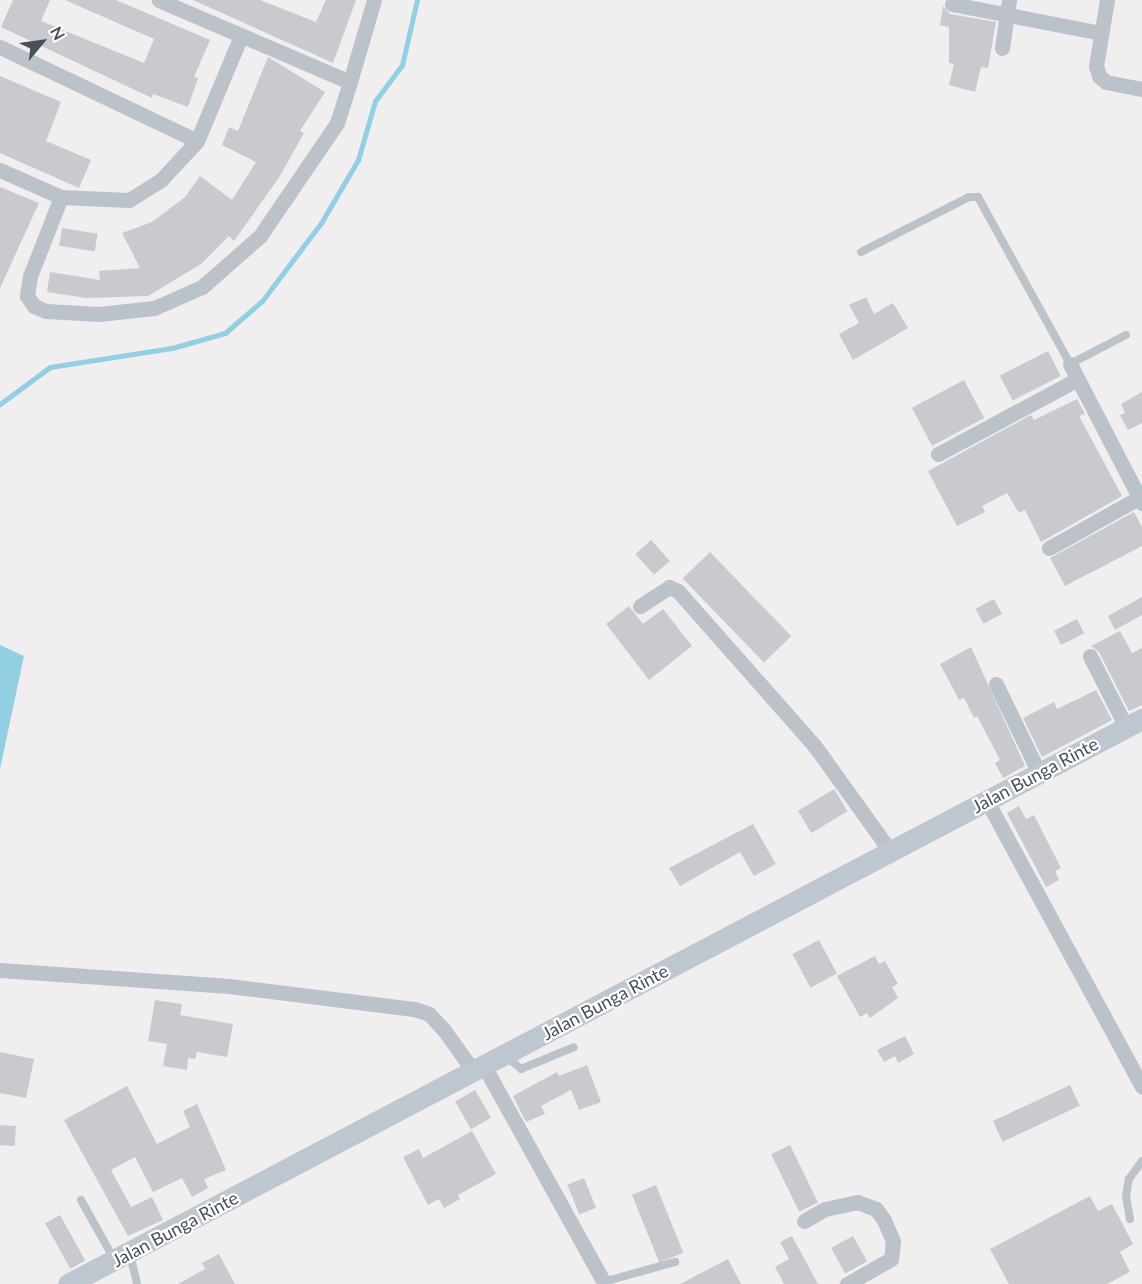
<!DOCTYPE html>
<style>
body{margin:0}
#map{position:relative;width:1142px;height:1284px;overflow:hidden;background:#f0eeee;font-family:Lato,sans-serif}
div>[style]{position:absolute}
.water>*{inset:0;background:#92cfe2}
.stream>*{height:5px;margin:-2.5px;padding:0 2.5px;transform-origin:2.5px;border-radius:2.5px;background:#92cfe2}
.building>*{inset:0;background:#c9cad0;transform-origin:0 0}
.lane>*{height:8px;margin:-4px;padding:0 4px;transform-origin:4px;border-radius:4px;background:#bbc2c9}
.street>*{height:15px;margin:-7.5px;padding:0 7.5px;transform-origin:7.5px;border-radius:7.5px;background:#bbc2c9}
.secondary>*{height:21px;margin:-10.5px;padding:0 10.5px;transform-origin:10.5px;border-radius:10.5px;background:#bec6d0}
span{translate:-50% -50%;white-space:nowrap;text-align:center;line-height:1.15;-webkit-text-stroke:4.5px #fff;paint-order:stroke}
.street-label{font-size:18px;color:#485159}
.north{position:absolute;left:12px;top:12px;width:60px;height:60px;-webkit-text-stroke:4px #fff;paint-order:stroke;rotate:61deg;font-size:16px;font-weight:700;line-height:24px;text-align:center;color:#485159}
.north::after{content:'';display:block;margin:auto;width:21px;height:27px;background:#485159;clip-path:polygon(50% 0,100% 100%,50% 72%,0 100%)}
</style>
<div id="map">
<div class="water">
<i style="clip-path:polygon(0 645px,24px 656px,0 769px)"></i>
</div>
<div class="stream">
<i style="left:0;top:404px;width:62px;rotate:-36.5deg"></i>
<i style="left:50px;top:367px;width:123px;rotate:-8.9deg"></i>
<i style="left:172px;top:348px;width:55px;rotate:-15.8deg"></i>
<i style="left:225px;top:333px;width:49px;rotate:-40.9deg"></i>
<i style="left:262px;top:301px;width:98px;rotate:-52.9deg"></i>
<i style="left:321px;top:223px;width:73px;rotate:-59.6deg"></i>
<i style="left:358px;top:160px;width:61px;rotate:-73.9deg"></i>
<i style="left:375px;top:101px;width:45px;rotate:-53.1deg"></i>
<i style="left:402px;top:65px;width:67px;rotate:-77deg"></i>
</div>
<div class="building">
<i style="clip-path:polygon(13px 0,50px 0,41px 21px,144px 63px,154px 39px,65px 0,116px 0,210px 40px,194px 77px,198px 78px,188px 107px,153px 94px,152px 98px,1px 27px)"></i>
<i style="clip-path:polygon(193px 0,260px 0,316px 22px,326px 0,356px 0,333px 63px)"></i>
<i style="clip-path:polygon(943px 6px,950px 14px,996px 22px,988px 68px,981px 67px,975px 92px,949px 85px,954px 64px,949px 63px,949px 27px,940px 25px)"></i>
<i style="clip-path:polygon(268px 57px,325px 92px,300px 131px,304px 133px,280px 176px,234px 241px,229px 236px,201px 264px,148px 296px,86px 298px,47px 292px,50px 272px,100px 280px,99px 271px,140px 268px,122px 233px,152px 222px,185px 197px,200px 176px,232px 200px,256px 162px,222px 145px,229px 127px,238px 131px)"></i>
<i style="clip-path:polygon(0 76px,61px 102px,46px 141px,91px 160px,79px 188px,0 153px)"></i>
<i style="clip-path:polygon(0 187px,39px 203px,0 288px)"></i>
<i style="left:62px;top:228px;width:36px;height:18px;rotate:9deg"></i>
<i style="clip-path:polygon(866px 297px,874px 314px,893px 303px,908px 328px,853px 360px,839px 334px,859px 323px,849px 305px)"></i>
<i style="left:1048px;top:351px;width:28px;height:54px;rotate:63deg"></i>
<i style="left:964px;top:380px;width:43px;height:59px;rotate:62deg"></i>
<i style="clip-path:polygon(1142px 392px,1142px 423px,1128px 430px,1120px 415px,1125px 413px,1121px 404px)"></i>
<i style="clip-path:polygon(1077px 399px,1085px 414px,1079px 416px,1122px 496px,1041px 542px,1025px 510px,1019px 513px,1007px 493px,982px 506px,985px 512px,957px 526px,928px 471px,1031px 415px,1034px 420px)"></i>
<i style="clip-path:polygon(1134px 512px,1142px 527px,1142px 546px,1065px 586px,1050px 558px)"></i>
<i style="left:651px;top:540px;width:28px;height:21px;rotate:48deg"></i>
<i style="left:710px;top:552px;width:117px;height:38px;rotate:46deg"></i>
<i style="clip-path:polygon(1142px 597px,1142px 615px,1115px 630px,1108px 616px)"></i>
<i style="left:994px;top:599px;width:17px;height:21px;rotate:62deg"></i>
<i style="clip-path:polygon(629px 606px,643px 624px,663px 609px,692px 646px,649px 680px,606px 624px)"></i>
<i style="left:1077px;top:619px;width:16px;height:26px;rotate:63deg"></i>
<i style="clip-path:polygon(1120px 631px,1132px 653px,1142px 648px,1142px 705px,1129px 711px,1099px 652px,1091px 646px)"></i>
<i style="clip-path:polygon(971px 647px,1025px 766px,1003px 778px,995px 763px,1000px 760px,977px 716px,974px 718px,964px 698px,959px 700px,940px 664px)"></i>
<i style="clip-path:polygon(1096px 690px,1112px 720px,1042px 757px,1023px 718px,1054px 702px,1057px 709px)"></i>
<i style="left:834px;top:789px;width:26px;height:42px;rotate:59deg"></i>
<i style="clip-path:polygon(1019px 806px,1026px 819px,1034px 815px,1061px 868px,1055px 871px,1059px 880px,1046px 887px,1007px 813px)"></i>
<i style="clip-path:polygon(753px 824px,776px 864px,754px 876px,740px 852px,680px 886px,669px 868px)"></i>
<i style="left:819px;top:940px;width:38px;height:30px;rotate:62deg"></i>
<i style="clip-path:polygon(875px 956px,879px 964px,885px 961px,898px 984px,892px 987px,898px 998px,870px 1018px,867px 1013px,860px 1017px,837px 976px)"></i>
<i style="clip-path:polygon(155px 1000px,182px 1004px,180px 1015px,233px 1024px,227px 1057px,197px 1052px,195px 1059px,188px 1058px,187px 1070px,163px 1066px,167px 1044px,148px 1041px)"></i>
<i style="clip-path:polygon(905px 1036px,914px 1054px,898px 1063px,895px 1056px,884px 1062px,877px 1050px)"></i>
<i style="clip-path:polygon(0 1052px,34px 1059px,26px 1098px,0 1093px)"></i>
<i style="clip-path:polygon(587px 1065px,601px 1102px,579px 1110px,571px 1090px,541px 1106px,545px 1114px,526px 1122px,513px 1096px,557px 1072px,559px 1076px)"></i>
<i style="left:1070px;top:1085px;width:23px;height:85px;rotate:65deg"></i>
<i style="clip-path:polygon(127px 1086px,157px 1144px,190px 1127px,183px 1111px,197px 1104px,226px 1170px,204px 1179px,208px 1188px,192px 1197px,182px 1178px,153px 1192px,135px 1157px,111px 1170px,131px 1207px,152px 1197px,163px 1220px,128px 1236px,64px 1120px)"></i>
<i style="left:475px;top:1090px;width:32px;height:23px;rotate:60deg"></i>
<i style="left:0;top:1125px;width:16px;height:20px;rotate:4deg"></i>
<i style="clip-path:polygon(472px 1131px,496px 1174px,458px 1195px,460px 1199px,444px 1208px,439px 1199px,428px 1205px,403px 1157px,419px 1149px,423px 1158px)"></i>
<i style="left:790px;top:1145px;width:64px;height:21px;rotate:64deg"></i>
<i style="left:584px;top:1178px;width:32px;height:18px;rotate:68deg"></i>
<i style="left:656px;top:1185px;width:73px;height:26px;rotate:68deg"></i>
<i style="clip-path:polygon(1090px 1196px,1098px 1211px,1112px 1204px,1133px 1244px,1120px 1252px,1130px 1272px,1107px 1284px,1009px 1284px,990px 1249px)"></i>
<i style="left:60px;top:1215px;width:52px;height:17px;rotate:61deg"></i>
<i style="clip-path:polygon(792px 1236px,818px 1284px,784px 1284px,775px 1267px,789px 1259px,780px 1242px)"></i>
<i style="left:853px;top:1236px;width:29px;height:25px;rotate:61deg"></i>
<i style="clip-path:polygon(219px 1254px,235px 1284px,178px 1284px,205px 1269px,202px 1263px)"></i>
<i style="clip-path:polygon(728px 1259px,741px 1284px,680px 1284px)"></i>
</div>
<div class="lane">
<i style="left:861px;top:252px;width:121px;rotate:-27deg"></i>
<i style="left:969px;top:197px;width:9px"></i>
<i style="left:978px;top:197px;width:191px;rotate:61.1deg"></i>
<i style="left:1070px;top:364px;width:63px;rotate:-27.4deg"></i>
<i style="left:505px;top:1055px;width:21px;rotate:41deg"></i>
<i style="left:521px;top:1069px;width:57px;rotate:-22.5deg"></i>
<i style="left:81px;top:1200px;width:68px;rotate:60.8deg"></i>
<i style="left:1130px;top:1219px;width:22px;rotate:-100deg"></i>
<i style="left:1126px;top:1197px;width:18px;rotate:-81deg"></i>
<i style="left:1129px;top:1179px;width:22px;rotate:-54deg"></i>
<i style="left:130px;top:1255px;width:30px;rotate:76deg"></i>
<i style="left:603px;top:1282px;width:75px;rotate:-15.5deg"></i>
</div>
<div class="street">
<i style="left:1107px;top:0;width:67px;rotate:99.5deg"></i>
<i style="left:1096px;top:66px;width:10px;rotate:73deg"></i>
<i style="left:1099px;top:76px;width:9px;rotate:41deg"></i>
<i style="left:1106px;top:82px;width:37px;rotate:11deg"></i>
<i style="left:952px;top:4px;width:152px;rotate:11deg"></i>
<i style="left:0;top:47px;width:218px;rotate:25.5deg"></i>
<i style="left:197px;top:141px;width:114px;rotate:-67.3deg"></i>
<i style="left:1002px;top:48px;width:49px;rotate:-81.7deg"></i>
<i style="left:350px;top:82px;width:85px;rotate:-73.7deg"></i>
<i style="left:0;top:170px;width:67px;rotate:23.9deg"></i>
<i style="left:61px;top:197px;width:85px;rotate:111.4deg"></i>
<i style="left:30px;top:276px;width:20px;rotate:99deg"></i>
<i style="left:27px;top:296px;width:12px;rotate:55deg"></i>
<i style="left:34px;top:306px;width:13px;rotate:23deg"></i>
<i style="left:46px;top:311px;width:53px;rotate:3.2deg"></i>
<i style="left:99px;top:314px;width:55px;rotate:-6.2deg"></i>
<i style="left:154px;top:308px;width:52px;rotate:-23.6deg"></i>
<i style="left:202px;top:287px;width:77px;rotate:-41.3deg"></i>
<i style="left:260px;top:236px;width:137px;rotate:-55.7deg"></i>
<i style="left:337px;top:123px;width:43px;rotate:-72.4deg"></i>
<i style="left:350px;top:82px;width:208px;rotate:-156.8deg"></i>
<i style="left:61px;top:197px;width:68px;rotate:2.5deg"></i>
<i style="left:129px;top:200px;width:38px;rotate:-32deg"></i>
<i style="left:161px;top:180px;width:53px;rotate:-47.3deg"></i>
<i style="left:1070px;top:364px;width:157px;rotate:62.6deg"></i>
<i style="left:938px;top:454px;width:157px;rotate:-28.2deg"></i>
<i style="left:1049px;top:548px;width:107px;rotate:-29.2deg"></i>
<i style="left:640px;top:606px;width:35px;rotate:-33deg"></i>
<i style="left:669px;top:587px;width:10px;rotate:24deg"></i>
<i style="left:678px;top:591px;width:205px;rotate:48.6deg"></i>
<i style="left:814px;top:745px;width:132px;rotate:54.3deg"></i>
<i style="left:1090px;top:656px;width:80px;rotate:63.1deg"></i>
<i style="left:996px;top:684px;width:99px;rotate:64.2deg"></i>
<i style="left:987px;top:801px;width:325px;rotate:61.5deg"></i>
<i style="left:0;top:970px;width:230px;rotate:4deg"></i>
<i style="left:229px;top:986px;width:186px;rotate:7.1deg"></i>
<i style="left:414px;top:1009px;width:16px;rotate:18deg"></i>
<i style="left:429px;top:1014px;width:22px;rotate:47deg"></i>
<i style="left:444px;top:1030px;width:52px;rotate:54.5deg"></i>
<i style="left:484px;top:1066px;width:249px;rotate:61deg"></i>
<i style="left:804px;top:1221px;width:24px;rotate:-30deg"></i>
<i style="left:825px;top:1209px;width:33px;rotate:-12deg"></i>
<i style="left:857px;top:1202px;width:20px;rotate:20deg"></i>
<i style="left:876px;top:1209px;width:14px;rotate:54deg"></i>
<i style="left:884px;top:1220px;width:23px;rotate:67deg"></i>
<i style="left:893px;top:1241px;width:18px;rotate:96deg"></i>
<i style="left:891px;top:1259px;width:51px;rotate:150.4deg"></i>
</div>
<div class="secondary">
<i style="left:68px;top:1284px;width:1214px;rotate:-27.75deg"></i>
</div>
<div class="street-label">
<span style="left:1035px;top:775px;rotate:-28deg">Jalan Bunga Rinte</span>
<span style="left:605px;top:1002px;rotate:-28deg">Jalan Bunga Rinte</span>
<span style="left:175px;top:1229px;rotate:-28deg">Jalan Bunga Rinte</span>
</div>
<div class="north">N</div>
</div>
